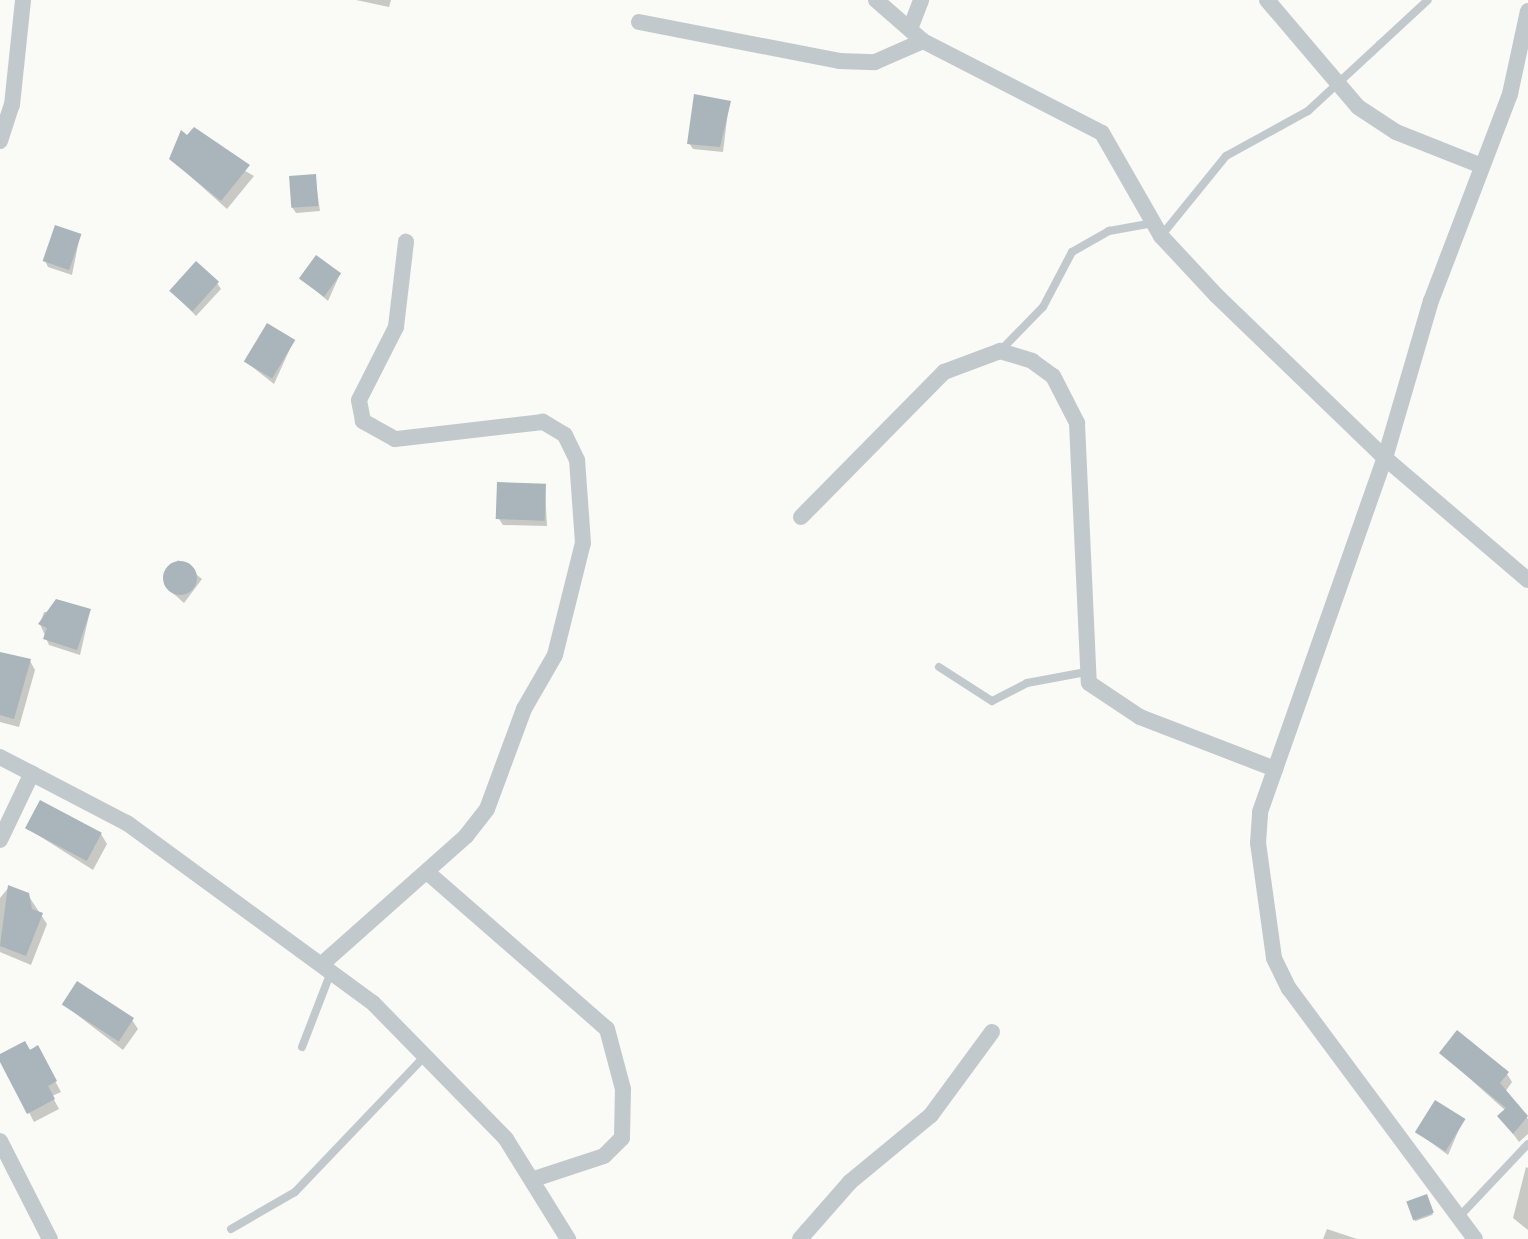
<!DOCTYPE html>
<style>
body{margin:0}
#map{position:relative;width:1528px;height:1239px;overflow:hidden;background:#fafaf7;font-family:Commissioner,sans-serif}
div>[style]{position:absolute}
.shadow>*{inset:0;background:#0003;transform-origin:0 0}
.building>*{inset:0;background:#a9b5ba;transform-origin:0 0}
.round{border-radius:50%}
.service>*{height:8px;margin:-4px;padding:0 4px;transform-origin:4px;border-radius:4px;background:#c2c9cc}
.minor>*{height:16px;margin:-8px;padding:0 8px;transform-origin:8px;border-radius:8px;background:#c2c9cc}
span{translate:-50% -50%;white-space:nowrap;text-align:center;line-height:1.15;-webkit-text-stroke:8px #fff;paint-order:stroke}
</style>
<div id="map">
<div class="shadow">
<i style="clip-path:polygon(356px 0,391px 0,389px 7px)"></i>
<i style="clip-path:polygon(729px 103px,723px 152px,693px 149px,689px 143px)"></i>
<i style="clip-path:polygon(188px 138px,254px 176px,227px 209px,171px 159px)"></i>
<i style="clip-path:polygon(315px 176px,320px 211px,296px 213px,292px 207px)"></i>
<i style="clip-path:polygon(80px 235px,72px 275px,48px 267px,45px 261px)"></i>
<i style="clip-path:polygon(340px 274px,328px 301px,302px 279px)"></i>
<i style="clip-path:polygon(217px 283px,221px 289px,196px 316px,172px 291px)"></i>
<i style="clip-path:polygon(293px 342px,274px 384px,246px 362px)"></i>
<i style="clip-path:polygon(545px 486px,547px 526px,503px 525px,499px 519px)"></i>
<i style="clip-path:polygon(178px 560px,202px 579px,184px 603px,166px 587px)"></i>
<i style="clip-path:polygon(90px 611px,80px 655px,49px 645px,40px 624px,44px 612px)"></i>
<i style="clip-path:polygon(0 661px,30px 661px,35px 670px,19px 727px,0 722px)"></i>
<i style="clip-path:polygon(27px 828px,101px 834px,107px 844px,93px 870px)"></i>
<i style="clip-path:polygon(9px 887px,28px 895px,47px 924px,31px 965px,0 952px,0 898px)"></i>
<i style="clip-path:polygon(63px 1004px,132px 1020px,138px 1029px,123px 1050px)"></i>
<i style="clip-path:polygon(37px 1048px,61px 1092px,52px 1096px,59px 1109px,34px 1122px,0 1056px)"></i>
<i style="clip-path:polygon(1441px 1053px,1507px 1074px,1512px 1082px,1505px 1092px,1528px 1119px,1528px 1134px,1519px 1142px,1500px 1116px,1506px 1111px)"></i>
<i style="clip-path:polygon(1463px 1120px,1448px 1155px,1417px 1132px)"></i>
<i style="clip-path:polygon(1526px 1167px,1528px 1168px,1528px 1230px,1513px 1218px)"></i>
<i style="left:1426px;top:1196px;width:20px;height:19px;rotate:70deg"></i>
<i style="clip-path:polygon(1327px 1229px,1357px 1239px,1323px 1239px)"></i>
</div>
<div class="building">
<i style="clip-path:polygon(694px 94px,731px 101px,720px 147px,687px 144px)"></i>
<i style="clip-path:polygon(194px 127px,250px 165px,221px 201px,169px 159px,181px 130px,187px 135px)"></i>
<i style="left:316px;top:174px;width:32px;height:27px;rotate:86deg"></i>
<i style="left:55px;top:225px;width:28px;height:38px;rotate:19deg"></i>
<i style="left:316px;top:255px;width:31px;height:29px;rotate:36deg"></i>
<i style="left:196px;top:261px;width:31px;height:40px;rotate:42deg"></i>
<i style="left:267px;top:323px;width:33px;height:45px;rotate:31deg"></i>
<i style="left:497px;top:482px;width:49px;height:37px;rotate:2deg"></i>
<i class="round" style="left:163px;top:561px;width:34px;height:34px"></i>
<i style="clip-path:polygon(56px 599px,91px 609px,77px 650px,43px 639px,47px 628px,38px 624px)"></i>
<i style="clip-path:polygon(0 652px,31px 659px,14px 719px,0 715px)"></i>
<i style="left:40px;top:800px;width:70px;height:32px;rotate:28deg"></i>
<i style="clip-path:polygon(8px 885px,29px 893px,32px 909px,43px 913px,26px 956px,0 946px)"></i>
<i style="left:77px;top:981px;width:68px;height:28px;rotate:33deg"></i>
<i style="clip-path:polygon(1457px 1030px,1509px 1072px,1500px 1083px,1528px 1116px,1513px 1134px,1497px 1116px,1506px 1108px,1439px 1053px)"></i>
<i style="clip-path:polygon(25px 1041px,30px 1050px,38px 1045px,57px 1081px,48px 1086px,55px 1099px,27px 1114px,0 1062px,0 1054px)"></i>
<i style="left:1435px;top:1100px;width:36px;height:38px;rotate:32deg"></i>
<i style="left:1427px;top:1194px;width:20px;height:22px;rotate:70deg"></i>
</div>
<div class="service">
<i style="left:1161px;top:236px;width:103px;rotate:-50.9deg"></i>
<i style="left:1226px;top:156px;width:94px;rotate:-28.8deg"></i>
<i style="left:1308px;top:111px;width:163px;rotate:-42.8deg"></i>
<i style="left:1001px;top:350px;width:60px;rotate:-45.7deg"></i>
<i style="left:1043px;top:307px;width:62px;rotate:-62.2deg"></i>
<i style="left:1072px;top:252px;width:43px;rotate:-29.6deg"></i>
<i style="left:1109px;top:231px;width:45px;rotate:-10.3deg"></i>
<i style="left:939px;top:667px;width:63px;rotate:32.7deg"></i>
<i style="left:992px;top:701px;width:39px;rotate:-27deg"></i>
<i style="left:1027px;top:683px;width:60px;rotate:-10.6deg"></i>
<i style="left:302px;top:1047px;width:80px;rotate:-68.9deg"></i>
<i style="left:1457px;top:1219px;width:103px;rotate:-46.6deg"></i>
<i style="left:231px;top:1229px;width:74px;rotate:-30deg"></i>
<i style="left:295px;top:1192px;width:190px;rotate:-46.3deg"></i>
</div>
<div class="minor">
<i style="left:876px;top:0;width:62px;rotate:41.1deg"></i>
<i style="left:923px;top:41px;width:201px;rotate:27.2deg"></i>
<i style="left:1102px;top:133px;width:119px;rotate:60.2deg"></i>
<i style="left:1161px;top:236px;width:82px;rotate:47deg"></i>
<i style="left:1217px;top:296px;width:233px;rotate:44deg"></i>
<i style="left:1385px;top:458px;width:188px;rotate:40.5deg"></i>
<i style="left:1267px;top:0;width:140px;rotate:49.6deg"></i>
<i style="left:1358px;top:107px;width:45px;rotate:33.3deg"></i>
<i style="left:1396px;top:132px;width:92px;rotate:21.6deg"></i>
<i style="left:639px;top:22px;width:204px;rotate:11deg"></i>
<i style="left:839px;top:61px;width:36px;rotate:2deg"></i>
<i style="left:875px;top:62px;width:52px;rotate:-23.6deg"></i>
<i style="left:910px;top:29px;width:31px;rotate:-69deg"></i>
<i style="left:0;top:141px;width:38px;rotate:-72deg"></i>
<i style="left:12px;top:105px;width:106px;rotate:-84deg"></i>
<i style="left:801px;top:517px;width:204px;rotate:-45.4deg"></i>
<i style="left:944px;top:372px;width:60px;rotate:-20.6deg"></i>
<i style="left:1000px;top:351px;width:34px;rotate:17deg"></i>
<i style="left:1032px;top:361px;width:26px;rotate:36deg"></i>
<i style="left:1053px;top:376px;width:53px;rotate:62.9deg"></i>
<i style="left:1077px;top:423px;width:260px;rotate:87.4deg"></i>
<i style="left:1089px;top:683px;width:61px;rotate:33.7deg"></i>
<i style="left:1140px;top:717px;width:145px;rotate:21.1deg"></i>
<i style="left:0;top:757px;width:143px;rotate:27.5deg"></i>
<i style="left:127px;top:823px;width:305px;rotate:36.2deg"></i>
<i style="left:373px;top:1003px;width:190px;rotate:45.6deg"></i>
<i style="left:506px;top:1139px;width:118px;rotate:58.2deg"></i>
<i style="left:0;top:840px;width:74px;rotate:-64.5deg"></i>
<i style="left:427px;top:872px;width:239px;rotate:41.1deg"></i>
<i style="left:607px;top:1029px;width:62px;rotate:75.1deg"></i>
<i style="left:623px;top:1089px;width:49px;rotate:91.2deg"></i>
<i style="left:622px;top:1138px;width:25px;rotate:135deg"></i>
<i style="left:604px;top:1156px;width:74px;rotate:161.8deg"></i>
<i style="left:322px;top:964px;width:193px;rotate:-41.6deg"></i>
<i style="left:466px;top:836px;width:34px;rotate:-52deg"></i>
<i style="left:487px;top:809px;width:107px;rotate:-69.7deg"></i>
<i style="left:524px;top:709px;width:62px;rotate:-60.1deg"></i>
<i style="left:555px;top:655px;width:115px;rotate:-76deg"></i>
<i style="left:583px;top:543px;width:83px;rotate:-94.1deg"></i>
<i style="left:577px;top:460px;width:28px;rotate:-116deg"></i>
<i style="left:565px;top:435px;width:26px;rotate:-149deg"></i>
<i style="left:543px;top:422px;width:149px;rotate:173.4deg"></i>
<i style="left:395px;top:439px;width:37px;rotate:-151deg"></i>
<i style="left:363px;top:421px;width:21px;rotate:-101deg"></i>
<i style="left:359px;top:400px;width:82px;rotate:-63.1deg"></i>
<i style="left:396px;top:327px;width:86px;rotate:-83.3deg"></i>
<i style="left:0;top:1141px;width:110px;rotate:63deg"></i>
<i style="left:800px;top:1239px;width:76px;rotate:-48.7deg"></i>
<i style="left:850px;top:1182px;width:105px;rotate:-39.6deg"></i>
<i style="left:931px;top:1115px;width:103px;rotate:-53.7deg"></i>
<i style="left:1475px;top:1239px;width:312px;rotate:-126.6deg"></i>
<i style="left:1289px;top:989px;width:34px;rotate:-116deg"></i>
<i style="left:1274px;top:958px;width:116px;rotate:-97.9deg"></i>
<i style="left:1258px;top:843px;width:31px;rotate:-86deg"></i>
<i style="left:1260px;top:812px;width:375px;rotate:-70.6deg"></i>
<i style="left:1385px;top:458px;width:164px;rotate:-73.7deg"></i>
<i style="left:1431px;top:301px;width:222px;rotate:-69.1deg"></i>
<i style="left:1510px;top:94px;width:85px;rotate:-77.8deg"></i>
</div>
</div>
